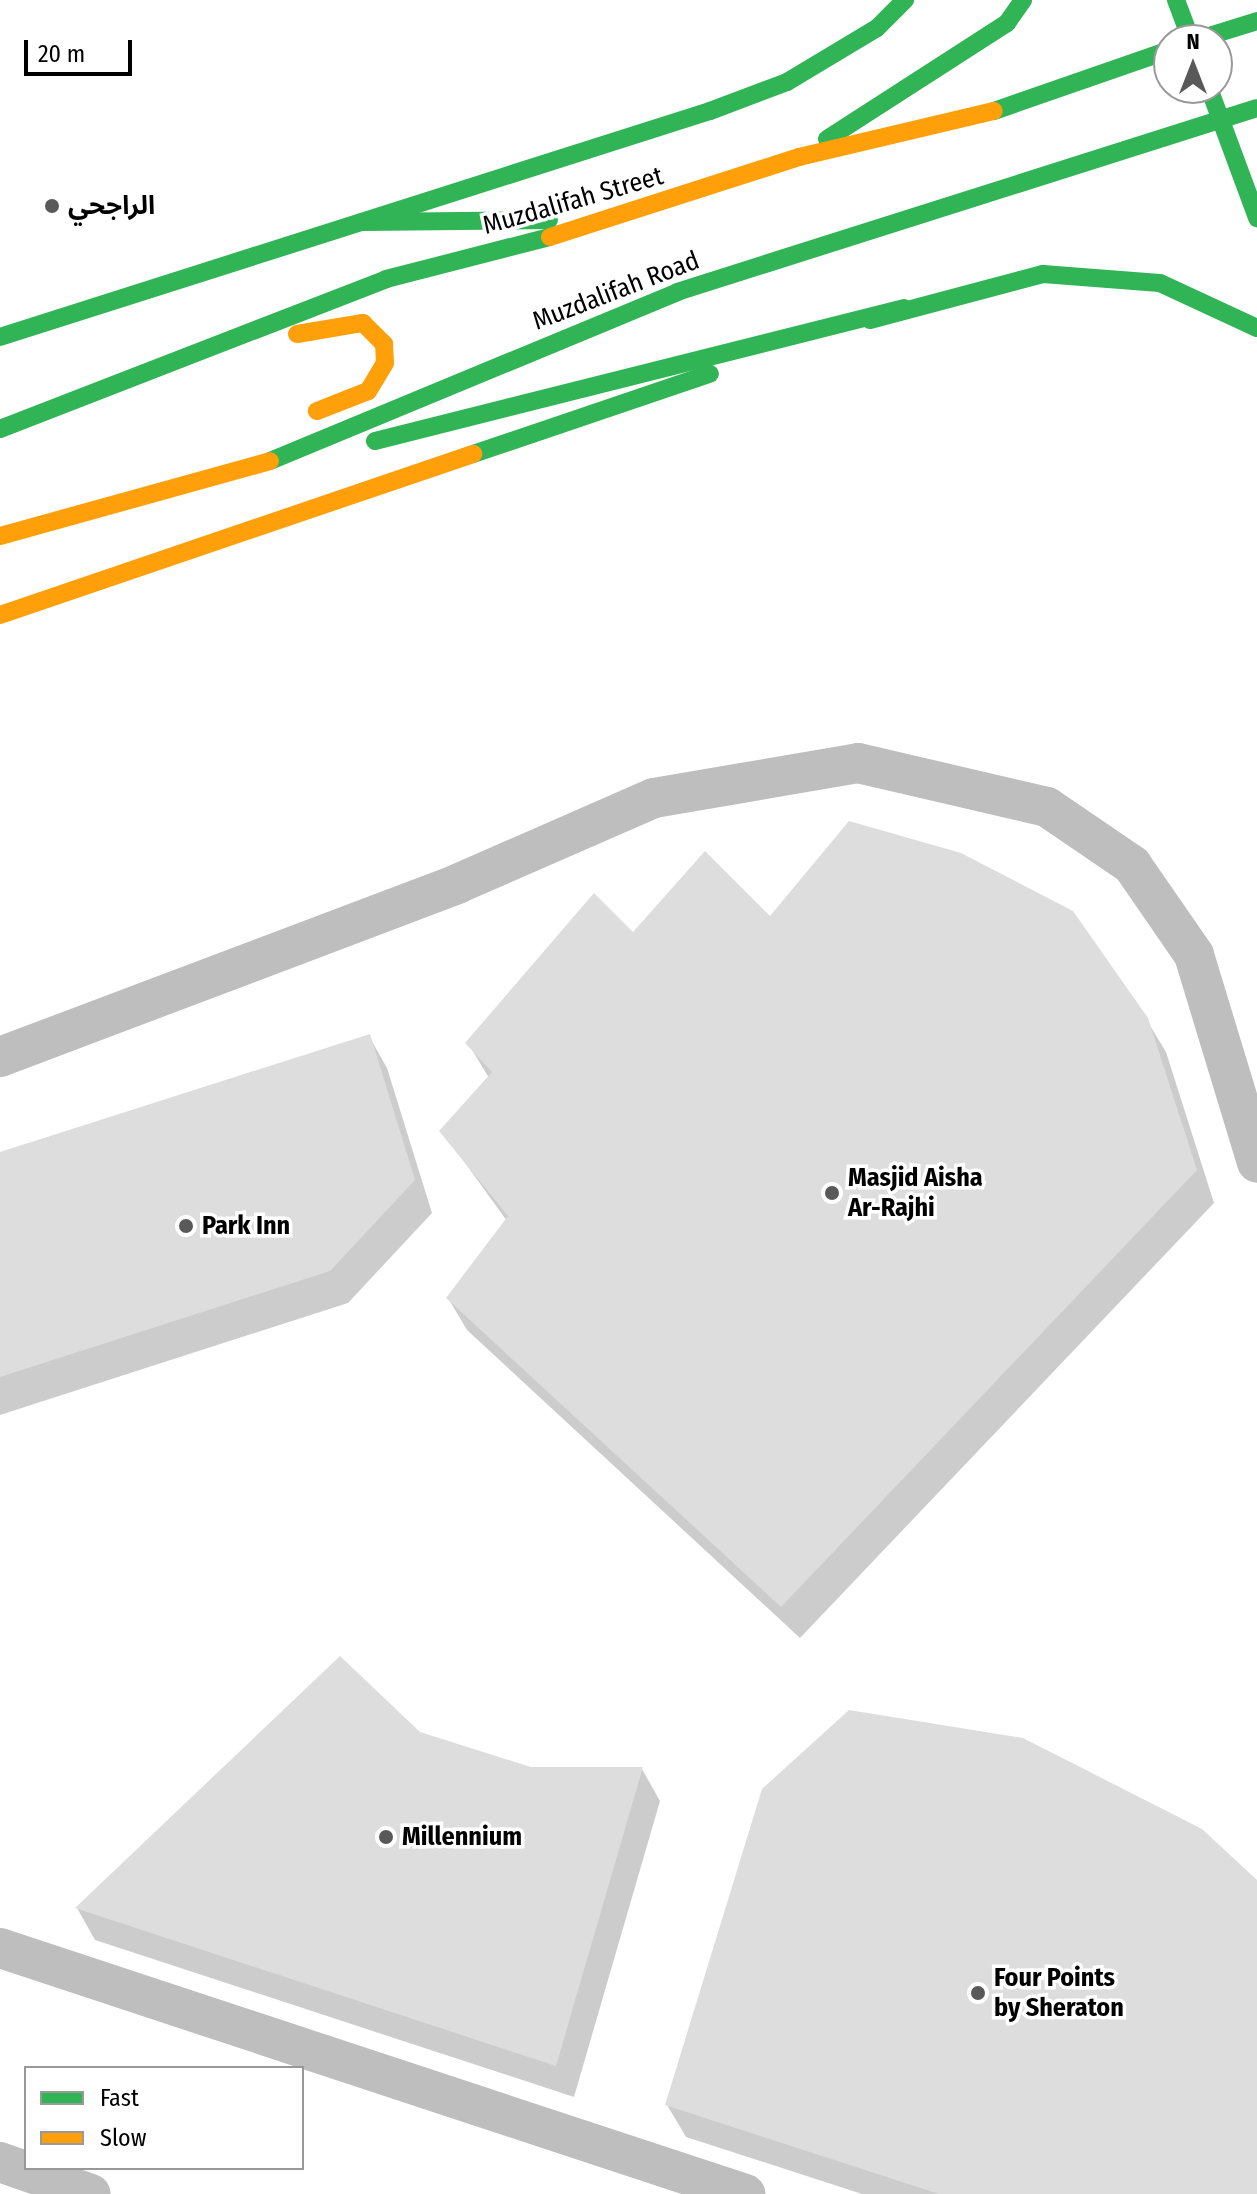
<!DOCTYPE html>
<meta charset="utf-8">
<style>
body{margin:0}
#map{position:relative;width:1257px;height:2194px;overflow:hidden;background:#fff;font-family:"Fira Sans Condensed","Noto Sans Arabic",sans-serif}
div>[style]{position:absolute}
.shadow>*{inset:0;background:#0003}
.building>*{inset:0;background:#ddd}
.street>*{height:40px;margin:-20px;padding:0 20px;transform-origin:20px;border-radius:20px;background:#bebebe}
.fast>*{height:18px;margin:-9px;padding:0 9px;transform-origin:9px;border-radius:9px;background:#30b455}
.slow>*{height:18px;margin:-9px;padding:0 9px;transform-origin:9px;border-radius:9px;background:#ff9f0a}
.dots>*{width:22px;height:22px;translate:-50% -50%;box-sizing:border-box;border:4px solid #fff;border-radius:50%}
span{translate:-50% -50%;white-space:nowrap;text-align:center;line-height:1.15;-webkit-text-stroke:7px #fff;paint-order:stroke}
.street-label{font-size:26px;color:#000}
.poi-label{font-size:26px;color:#000;font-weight:700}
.left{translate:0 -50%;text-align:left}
.legend{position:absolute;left:24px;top:2066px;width:280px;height:104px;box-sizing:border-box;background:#fff;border:2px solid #999;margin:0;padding:10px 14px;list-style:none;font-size:24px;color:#000}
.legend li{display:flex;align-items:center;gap:16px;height:40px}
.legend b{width:40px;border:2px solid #999}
.north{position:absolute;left:1153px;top:24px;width:80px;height:80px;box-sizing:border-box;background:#fff;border:2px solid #999;border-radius:50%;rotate:0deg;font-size:22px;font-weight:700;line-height:32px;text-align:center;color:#000}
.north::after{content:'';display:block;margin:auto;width:28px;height:36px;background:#595959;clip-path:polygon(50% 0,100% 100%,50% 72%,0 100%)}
.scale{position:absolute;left:24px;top:40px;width:108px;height:36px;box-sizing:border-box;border:4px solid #000;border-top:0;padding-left:10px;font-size:24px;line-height:28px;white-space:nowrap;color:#000;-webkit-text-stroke:6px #fff;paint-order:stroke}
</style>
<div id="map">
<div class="shadow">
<i style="clip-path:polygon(771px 919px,1146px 1019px,1166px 1052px,1214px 1203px,800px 1638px,467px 1330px,448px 1298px,507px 1221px,442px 1131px,489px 1078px,468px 1043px,633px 935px)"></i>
<i style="clip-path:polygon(369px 1036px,387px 1068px,432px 1213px,348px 1303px,0 1415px,0 1154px)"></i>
<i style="clip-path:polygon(419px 1734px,531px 1769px,642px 1769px,660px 1801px,574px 2097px,95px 1940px,77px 1908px)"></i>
<i style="clip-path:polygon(1257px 1883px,1257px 2194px,862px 2194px,686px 2137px,667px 2105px)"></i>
</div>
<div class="building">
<i style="clip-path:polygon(849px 821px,961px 853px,1073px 911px,1148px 1018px,1197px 1170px,781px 1607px,446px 1298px,508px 1216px,439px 1131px,492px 1072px,465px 1043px,594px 893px,633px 932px,705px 851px,770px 916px)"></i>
<i style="clip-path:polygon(370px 1034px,415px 1180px,330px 1271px,0 1377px,0 1152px)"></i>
<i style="clip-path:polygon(340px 1656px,420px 1732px,531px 1767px,643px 1767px,556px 2066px,75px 1908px)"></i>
<i style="clip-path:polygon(849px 1710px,1023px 1738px,1202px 1829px,1257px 1880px,1257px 2194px,939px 2194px,665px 2105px,762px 1789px)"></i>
</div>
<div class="street">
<i style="left:0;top:1057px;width:489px;rotate:-20.7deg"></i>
<i style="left:457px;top:884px;width:215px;rotate:-23.6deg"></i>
<i style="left:654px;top:798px;width:207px;rotate:-9.7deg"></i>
<i style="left:858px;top:763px;width:194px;rotate:13.1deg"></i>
<i style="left:1047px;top:807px;width:103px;rotate:34.3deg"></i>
<i style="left:1132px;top:865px;width:109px;rotate:55.4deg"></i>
<i style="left:1194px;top:955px;width:217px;rotate:73.1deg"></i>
<i style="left:0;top:1948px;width:785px;rotate:18.27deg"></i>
<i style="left:0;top:2162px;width:96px;rotate:19.4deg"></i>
</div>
<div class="fast">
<i style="left:1176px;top:0;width:43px;rotate:69.4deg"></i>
<i style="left:1196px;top:40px;width:64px;rotate:-17.3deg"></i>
<i style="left:1209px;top:88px;width:139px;rotate:69.7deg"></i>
<i style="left:994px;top:111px;width:185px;rotate:-19.2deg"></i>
<i style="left:827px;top:139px;width:214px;rotate:-32.8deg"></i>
<i style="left:1007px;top:23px;width:28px;rotate:-55deg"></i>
<i style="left:362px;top:222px;width:187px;rotate:-0.6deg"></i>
<i style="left:870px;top:320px;width:179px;rotate:-14.9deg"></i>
<i style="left:1043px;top:274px;width:117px;rotate:4.4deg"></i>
<i style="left:1160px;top:283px;width:107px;rotate:24.9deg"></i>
<i style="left:0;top:337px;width:745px;rotate:-17.66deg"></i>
<i style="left:710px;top:111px;width:82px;rotate:-20.6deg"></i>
<i style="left:787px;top:82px;width:105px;rotate:-31deg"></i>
<i style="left:877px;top:28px;width:40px;rotate:-45deg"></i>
<i style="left:0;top:429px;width:414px;rotate:-21.2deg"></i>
<i style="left:386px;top:279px;width:169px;rotate:-14.4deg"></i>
<i style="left:375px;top:441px;width:545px;rotate:-14.11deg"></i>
<i style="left:473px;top:454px;width:250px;rotate:-18.7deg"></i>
<i style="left:270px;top:461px;width:441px;rotate:-22.5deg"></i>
<i style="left:677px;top:292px;width:608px;rotate:-17.6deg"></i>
</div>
<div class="slow">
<i style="left:550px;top:237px;width:262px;rotate:-17.8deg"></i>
<i style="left:799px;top:157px;width:200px;rotate:-13.3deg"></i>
<i style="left:297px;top:334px;width:67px;rotate:-9.5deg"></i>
<i style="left:363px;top:323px;width:30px;rotate:45deg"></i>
<i style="left:384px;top:344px;width:19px;rotate:87deg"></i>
<i style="left:385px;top:363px;width:33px;rotate:121deg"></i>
<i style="left:368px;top:391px;width:55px;rotate:158.6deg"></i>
<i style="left:0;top:536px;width:280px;rotate:-15.5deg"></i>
<i style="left:0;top:615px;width:500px;rotate:-18.8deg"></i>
</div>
<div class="dots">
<i style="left:52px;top:206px;background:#595959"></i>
<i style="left:832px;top:1193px;background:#595959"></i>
<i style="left:186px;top:1226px;background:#595959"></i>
<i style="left:386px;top:1837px;background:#595959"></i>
<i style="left:978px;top:1993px;background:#595959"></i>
</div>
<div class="street-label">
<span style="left:573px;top:201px;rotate:-16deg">Muzdalifah Street</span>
<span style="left:616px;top:291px;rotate:-21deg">Muzdalifah Road</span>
</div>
<div class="poi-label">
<span class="left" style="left:68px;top:206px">الراجحي</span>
<span class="left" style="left:848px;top:1193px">Masjid Aisha<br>Ar-Rajhi</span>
<span class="left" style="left:202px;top:1226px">Park Inn</span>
<span class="left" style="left:402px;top:1837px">Millennium</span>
<span class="left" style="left:994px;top:1993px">Four Points<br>by Sheraton</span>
</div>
<ul class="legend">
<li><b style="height:10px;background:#30b455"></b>Fast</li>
<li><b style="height:10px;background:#ff9f0a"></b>Slow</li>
</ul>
<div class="north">N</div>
<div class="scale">20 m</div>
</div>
